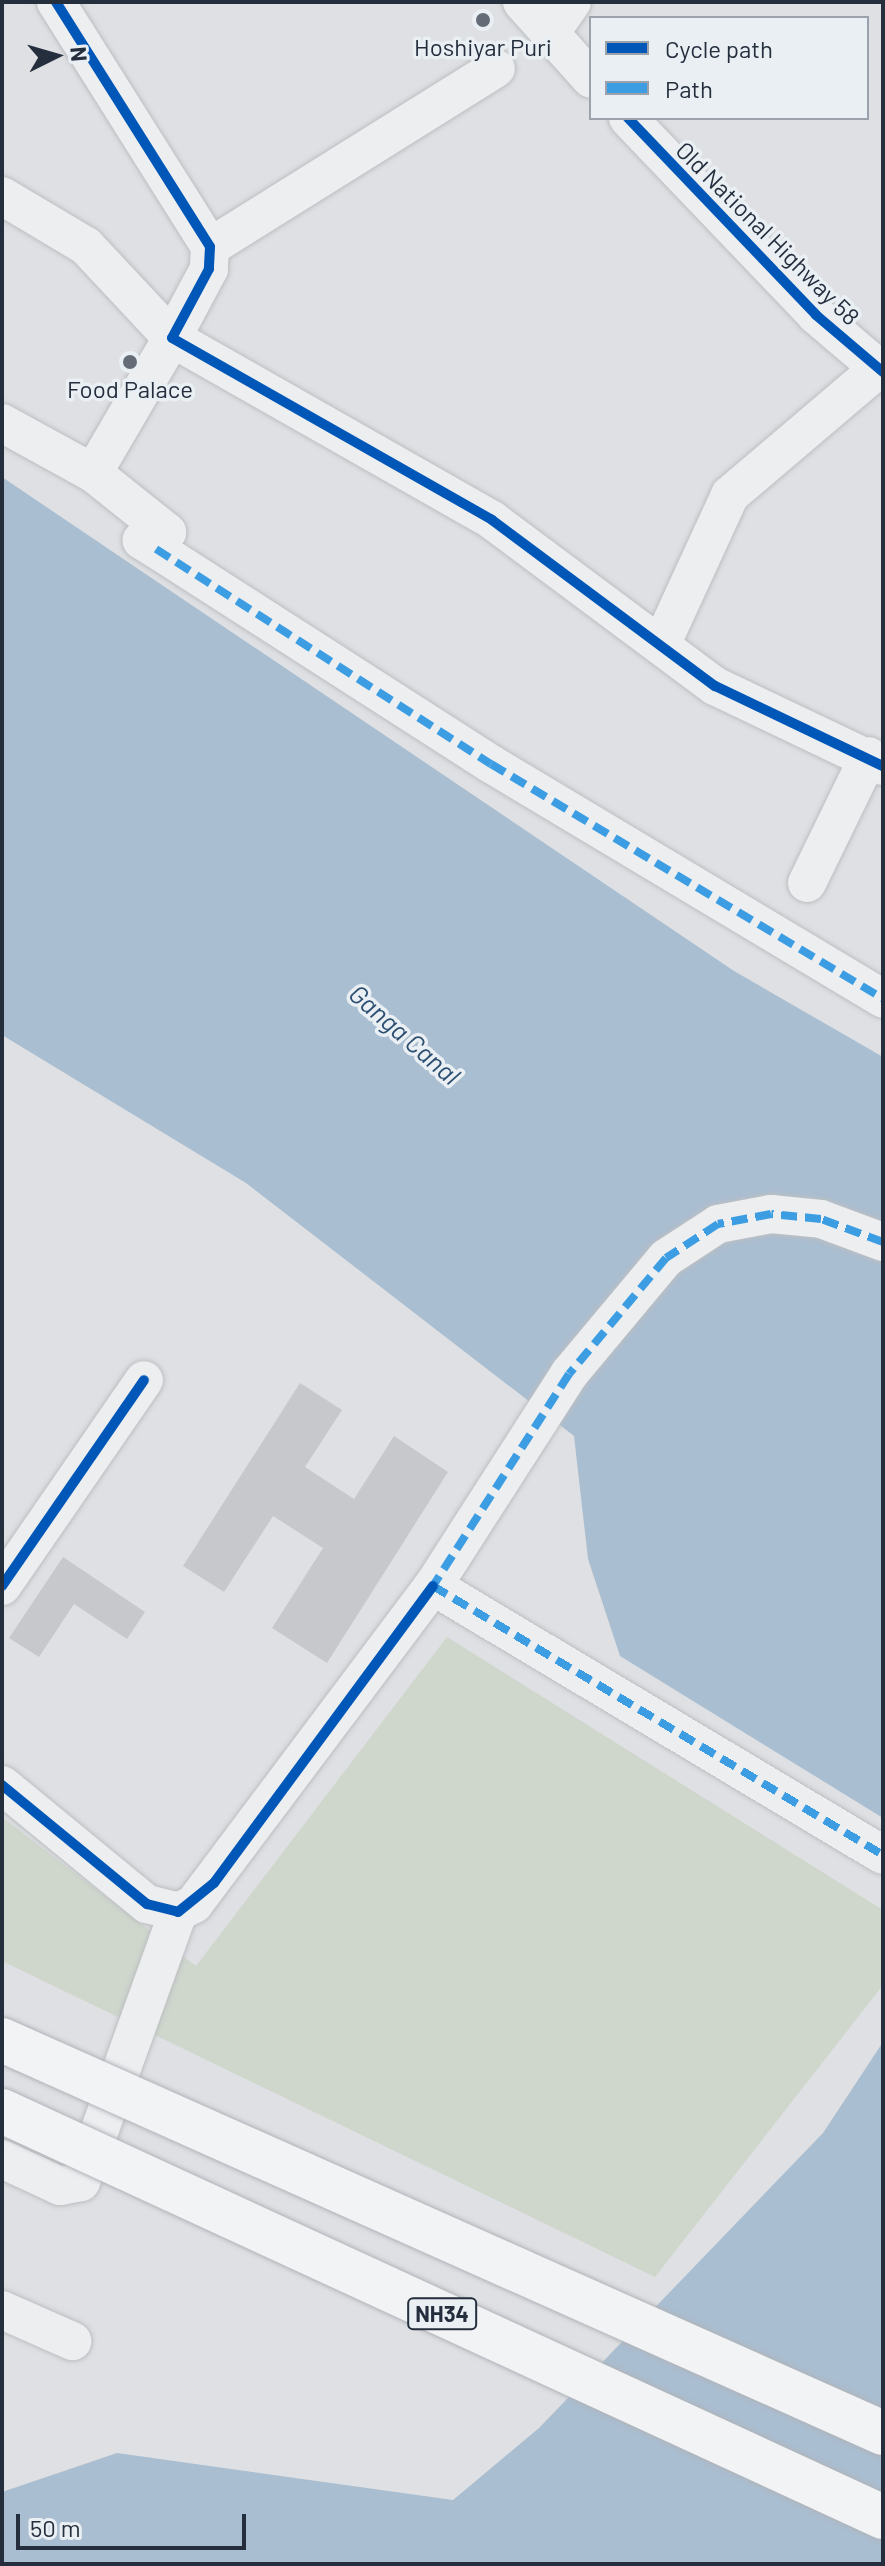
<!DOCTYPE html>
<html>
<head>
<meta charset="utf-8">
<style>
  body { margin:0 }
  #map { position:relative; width:885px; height:2566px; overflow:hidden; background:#dee0e3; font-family:Barlow,sans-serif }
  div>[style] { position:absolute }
  .green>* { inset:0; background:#cfd7cd }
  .water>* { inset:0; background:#aabed1 }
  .building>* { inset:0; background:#c6c8cb }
  .roads { filter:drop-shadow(0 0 2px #bcbec1) drop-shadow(0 0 2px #bcbec1) }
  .minor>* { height:38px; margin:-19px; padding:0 19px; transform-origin:19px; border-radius:19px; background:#eceef0 }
  .bridges { filter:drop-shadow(0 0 2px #b0b3b8) drop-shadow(0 0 2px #b0b3b8) }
  .highway-bridge>* { height:44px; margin:-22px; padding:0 22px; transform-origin:22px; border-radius:22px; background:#f2f3f4 }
  .quiet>* { height:8px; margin-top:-4px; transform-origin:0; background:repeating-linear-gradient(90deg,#3c9de3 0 16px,transparent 0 24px) }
  .cycleway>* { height:10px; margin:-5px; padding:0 5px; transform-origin:5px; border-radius:5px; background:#0057b8 }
  .dots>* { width:22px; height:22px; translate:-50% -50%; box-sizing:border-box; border:4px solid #eaeff4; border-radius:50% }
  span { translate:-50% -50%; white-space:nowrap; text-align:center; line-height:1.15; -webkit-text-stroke:7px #eaeff4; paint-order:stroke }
  .shield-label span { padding:2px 6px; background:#eaeff4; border:2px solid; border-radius:6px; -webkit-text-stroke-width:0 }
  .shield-label { font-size:22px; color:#242e3d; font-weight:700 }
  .poi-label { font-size:24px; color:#242e3d }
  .street-label { font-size:24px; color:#242e3d }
  .water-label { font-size:26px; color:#2d4f72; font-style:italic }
  .frame { position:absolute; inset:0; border:4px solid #242e3d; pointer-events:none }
  .legend { position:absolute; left:589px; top:16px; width:280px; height:104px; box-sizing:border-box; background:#eaeff4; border:2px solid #9ba2ab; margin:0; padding:10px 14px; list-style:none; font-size:24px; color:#242e3d }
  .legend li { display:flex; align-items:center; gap:16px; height:40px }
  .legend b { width:40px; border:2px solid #9ba2ab }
  .north { position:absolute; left:16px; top:16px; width:80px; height:80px; -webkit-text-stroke:6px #eaeff4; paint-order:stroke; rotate:85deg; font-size:22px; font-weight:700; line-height:32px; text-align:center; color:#242e3d }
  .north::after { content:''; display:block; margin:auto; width:28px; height:36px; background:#242e3d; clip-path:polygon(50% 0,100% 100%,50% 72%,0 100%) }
  .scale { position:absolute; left:16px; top:2514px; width:230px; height:36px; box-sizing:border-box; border:4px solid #242e3d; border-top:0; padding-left:10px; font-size:24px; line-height:28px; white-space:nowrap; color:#242e3d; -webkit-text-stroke:6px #eaeff4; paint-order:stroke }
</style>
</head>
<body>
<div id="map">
  <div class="green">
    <i style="clip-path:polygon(447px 1637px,883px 1910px,883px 1985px,655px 2277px,2px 1961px,2px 1817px,196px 1966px)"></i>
  </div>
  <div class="water">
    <i style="clip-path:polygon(2px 477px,734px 971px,883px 1057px,883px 1818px,620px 1656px,588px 1559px,574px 1436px,246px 1183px,2px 1035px)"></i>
    <i style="clip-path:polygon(883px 2042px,883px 2564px,2px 2564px,2px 2492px,117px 2453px,453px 2500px,539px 2428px,823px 2133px)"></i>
  </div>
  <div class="building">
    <i style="clip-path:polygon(300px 1383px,342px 1410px,305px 1467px,354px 1499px,394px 1436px,448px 1472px,327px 1663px,272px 1628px,323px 1548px,273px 1516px,224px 1592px,183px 1566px)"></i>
    <i style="clip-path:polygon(63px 1557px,145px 1612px,127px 1639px,74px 1604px,39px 1657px,9px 1638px)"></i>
  </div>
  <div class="roads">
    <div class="minor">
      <i style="left:56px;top:2px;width:289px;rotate:57.8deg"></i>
      <i style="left:210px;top:247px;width:22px;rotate:93deg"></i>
      <i style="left:209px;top:269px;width:78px;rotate:118.2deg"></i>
      <i style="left:172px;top:338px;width:368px;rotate:29.6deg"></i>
      <i style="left:492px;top:520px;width:278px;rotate:36.7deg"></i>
      <i style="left:715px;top:686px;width:186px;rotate:25.5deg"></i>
      <i style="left:522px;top:2px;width:103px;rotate:48.1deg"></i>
      <i style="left:549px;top:35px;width:40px;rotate:-55.1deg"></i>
      <i style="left:628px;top:118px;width:272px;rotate:46.3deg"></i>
      <i style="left:816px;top:315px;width:88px;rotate:40.4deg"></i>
      <i style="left:2px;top:196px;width:98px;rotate:30.8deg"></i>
      <i style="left:86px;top:246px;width:126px;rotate:46.9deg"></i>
      <i style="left:172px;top:338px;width:156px;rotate:120.3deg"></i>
      <i style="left:93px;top:473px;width:95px;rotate:38.6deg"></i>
      <i style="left:167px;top:532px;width:20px;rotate:123deg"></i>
      <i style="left:156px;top:549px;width:17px;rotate:-149deg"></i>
      <i style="left:210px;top:247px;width:337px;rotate:-32deg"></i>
      <i style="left:2px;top:423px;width:104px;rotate:28.8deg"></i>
      <i style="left:156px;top:549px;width:398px;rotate:32.7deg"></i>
      <i style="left:491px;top:764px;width:457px;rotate:30.9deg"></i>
      <i style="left:661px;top:645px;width:165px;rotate:-65.3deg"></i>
      <i style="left:730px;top:495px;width:194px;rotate:-40.4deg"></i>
      <i style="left:807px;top:883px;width:141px;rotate:-64deg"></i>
      <i style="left:2px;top:1586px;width:250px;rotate:-55.4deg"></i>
      <i style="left:433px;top:1586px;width:524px;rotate:30.87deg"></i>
      <i style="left:2px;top:1785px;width:188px;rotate:39.4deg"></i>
      <i style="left:147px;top:1904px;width:32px;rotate:14deg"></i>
      <i style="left:178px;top:1912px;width:18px;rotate:-27deg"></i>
      <i style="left:194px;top:1904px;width:398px;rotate:-53.1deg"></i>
      <i style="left:433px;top:1586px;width:252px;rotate:-57.3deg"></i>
      <i style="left:569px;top:1374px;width:151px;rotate:-50.1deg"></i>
      <i style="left:666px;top:1258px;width:62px;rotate:-33.2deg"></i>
      <i style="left:718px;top:1224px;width:54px;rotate:-10.7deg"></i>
      <i style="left:771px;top:1214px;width:50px;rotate:5.7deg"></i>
      <i style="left:821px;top:1219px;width:66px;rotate:20.4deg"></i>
      <i style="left:2px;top:2159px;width:64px;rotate:25deg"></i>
      <i style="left:60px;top:2186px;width:21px;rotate:-11deg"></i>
      <i style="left:81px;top:2182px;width:287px;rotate:-70.2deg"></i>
      <i style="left:2px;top:2310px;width:77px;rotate:23.9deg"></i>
    </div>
  </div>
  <div class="bridges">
    <div class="highway-bridge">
      <i style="left:2px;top:2040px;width:965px;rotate:24.04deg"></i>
      <i style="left:2px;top:2111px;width:970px;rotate:24.74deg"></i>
    </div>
  </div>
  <div class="quiet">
    <i style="left:156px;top:549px;width:398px;rotate:32.7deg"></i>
    <i style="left:491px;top:764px;width:457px;rotate:30.9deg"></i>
    <i style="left:883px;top:1242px;width:66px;rotate:-159.6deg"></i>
    <i style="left:821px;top:1219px;width:50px;rotate:-174.3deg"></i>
    <i style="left:771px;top:1214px;width:54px;rotate:169.3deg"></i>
    <i style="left:718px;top:1224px;width:62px;rotate:146.8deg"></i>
    <i style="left:666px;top:1258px;width:151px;rotate:129.9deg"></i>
    <i style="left:569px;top:1374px;width:252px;rotate:122.7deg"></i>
    <i style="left:433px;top:1586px;width:524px;rotate:30.87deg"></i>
  </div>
  <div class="cycleway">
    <i style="left:56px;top:2px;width:289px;rotate:57.8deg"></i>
    <i style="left:210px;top:247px;width:22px;rotate:93deg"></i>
    <i style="left:209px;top:269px;width:78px;rotate:118.2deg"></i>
    <i style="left:172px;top:338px;width:368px;rotate:29.6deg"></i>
    <i style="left:492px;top:520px;width:278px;rotate:36.7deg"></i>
    <i style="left:715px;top:686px;width:186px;rotate:25.5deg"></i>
    <i style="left:628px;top:118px;width:272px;rotate:46.3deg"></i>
    <i style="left:816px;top:315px;width:88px;rotate:40.4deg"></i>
    <i style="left:2px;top:1586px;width:250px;rotate:-55.4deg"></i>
    <i style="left:2px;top:1785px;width:188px;rotate:39.4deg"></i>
    <i style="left:147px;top:1904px;width:32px;rotate:14deg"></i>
    <i style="left:178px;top:1912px;width:46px;rotate:-38.9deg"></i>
    <i style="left:214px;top:1883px;width:369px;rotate:-53.6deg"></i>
  </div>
  <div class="dots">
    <i style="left:483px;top:20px;background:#656c77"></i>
    <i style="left:130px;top:362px;background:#656c77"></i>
  </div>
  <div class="shield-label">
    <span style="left:442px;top:2314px">NH34</span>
  </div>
  <div class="poi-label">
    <span style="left:483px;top:47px">Hoshiyar Puri</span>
    <span style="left:130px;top:389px">Food Palace</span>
  </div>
  <div class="street-label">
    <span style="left:768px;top:233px;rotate:45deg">Old National Highway 58</span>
  </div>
  <div class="water-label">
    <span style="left:405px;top:1034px;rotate:41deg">Ganga Canal</span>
  </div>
  <div class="frame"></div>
  <ul class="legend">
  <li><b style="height:10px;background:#0057b8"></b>Cycle path</li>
  <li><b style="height:10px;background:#3c9de3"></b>Path</li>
  </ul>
  <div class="north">N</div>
  <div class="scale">50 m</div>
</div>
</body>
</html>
